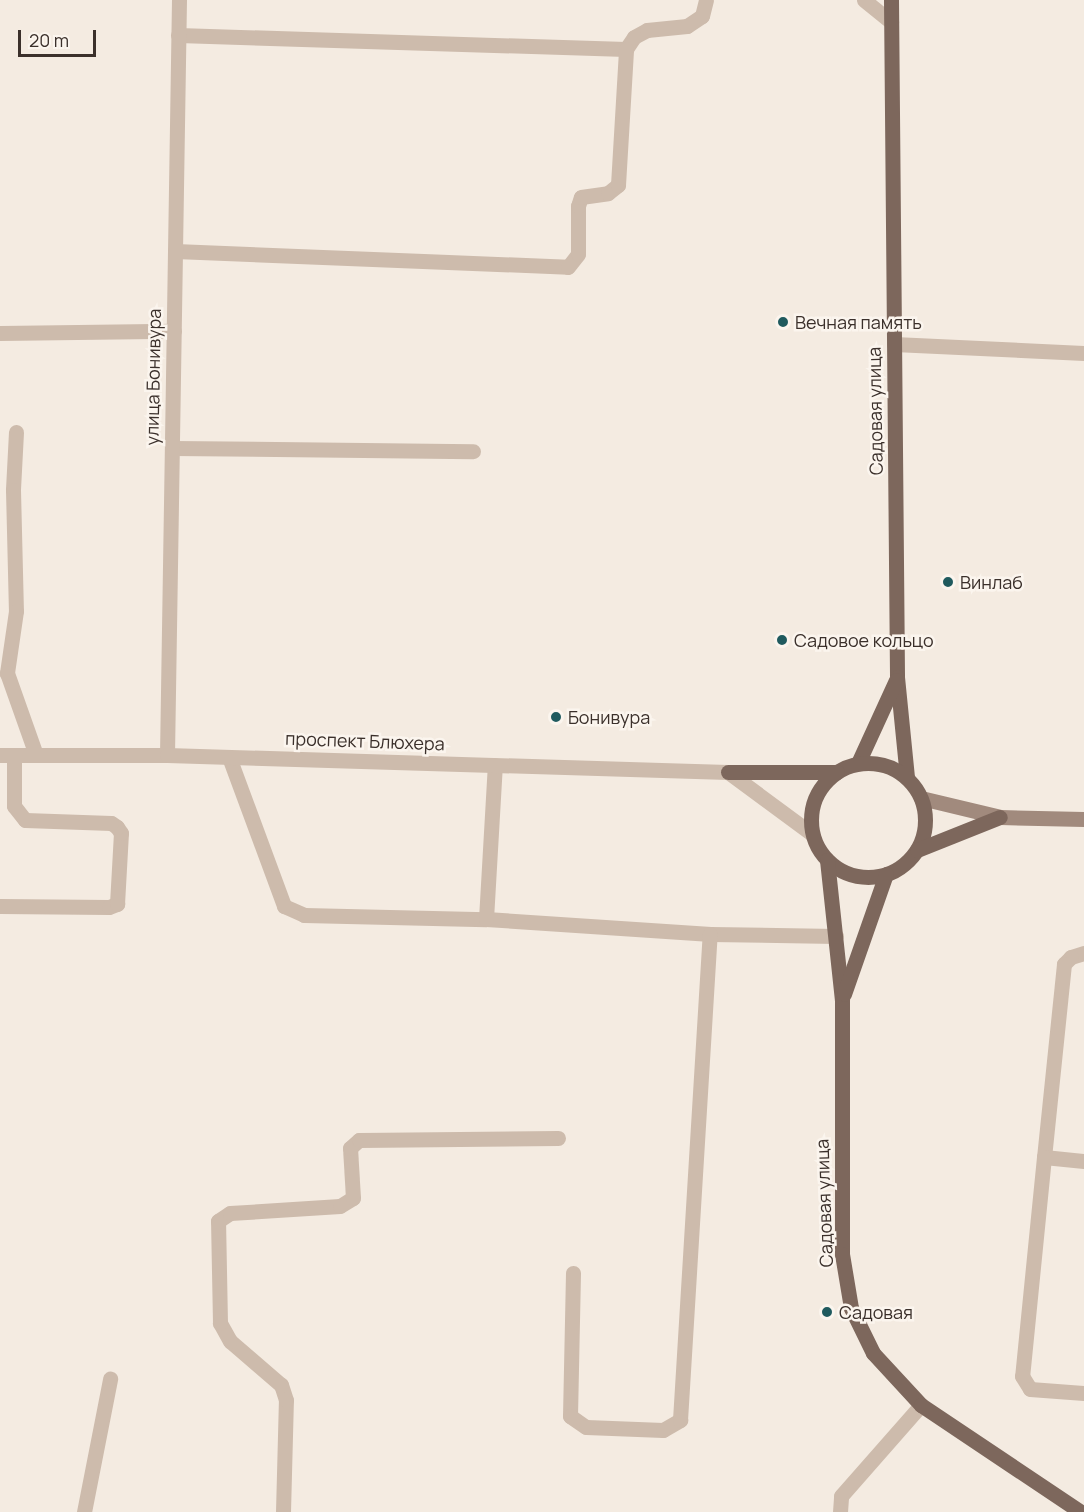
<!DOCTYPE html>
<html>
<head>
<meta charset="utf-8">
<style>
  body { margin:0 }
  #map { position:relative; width:1084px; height:1512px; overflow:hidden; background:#f4ebe1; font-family:Manrope,sans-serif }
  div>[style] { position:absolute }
  .service>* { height:15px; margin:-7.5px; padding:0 7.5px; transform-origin:7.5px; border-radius:7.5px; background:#cdbbac }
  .minor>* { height:15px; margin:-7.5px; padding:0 7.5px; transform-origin:7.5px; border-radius:7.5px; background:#cdbbac }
  .tertiary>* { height:15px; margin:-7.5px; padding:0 7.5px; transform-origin:7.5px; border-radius:7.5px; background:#cdbbac }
  .secondary>* { height:15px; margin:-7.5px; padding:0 7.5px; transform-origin:7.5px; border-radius:7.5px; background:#a18a7d }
  .primary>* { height:15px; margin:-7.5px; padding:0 7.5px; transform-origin:7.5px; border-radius:7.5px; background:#7d675c }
  .primary>.ring { margin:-7.5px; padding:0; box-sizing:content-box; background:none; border:15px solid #7d675c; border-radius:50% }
  .dots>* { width:16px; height:16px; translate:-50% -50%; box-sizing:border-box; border:3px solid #fbf5ee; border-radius:50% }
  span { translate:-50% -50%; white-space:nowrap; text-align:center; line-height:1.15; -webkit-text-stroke:5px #fbf5ee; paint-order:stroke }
  .poi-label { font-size:18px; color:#3b302b }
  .left { translate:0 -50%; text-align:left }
  .street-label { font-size:18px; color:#3b302b }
  .scale { position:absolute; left:18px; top:30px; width:78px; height:27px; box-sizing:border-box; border:3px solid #3b302b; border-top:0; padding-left:8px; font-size:18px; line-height:21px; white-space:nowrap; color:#3b302b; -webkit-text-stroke:4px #fbf5ee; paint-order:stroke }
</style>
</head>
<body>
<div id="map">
  <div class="service">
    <i style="left:864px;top:0;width:35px;rotate:39deg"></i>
    <i style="left:178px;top:35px;width:448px;rotate:1.8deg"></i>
    <i style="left:626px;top:49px;width:14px;rotate:-56deg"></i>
    <i style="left:634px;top:37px;width:15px;rotate:-28deg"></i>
    <i style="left:647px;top:30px;width:40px;rotate:-5.7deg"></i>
    <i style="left:687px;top:26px;width:18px;rotate:-34deg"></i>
    <i style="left:702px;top:16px;width:16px;rotate:-76deg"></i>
    <i style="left:175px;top:251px;width:393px;rotate:2.3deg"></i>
    <i style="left:568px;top:267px;width:16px;rotate:-52deg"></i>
    <i style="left:578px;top:254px;width:48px;rotate:-90deg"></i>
    <i style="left:578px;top:206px;width:9px;rotate:-72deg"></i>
    <i style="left:581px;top:197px;width:27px;rotate:-8deg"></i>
    <i style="left:608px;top:193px;width:13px;rotate:-39deg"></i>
    <i style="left:618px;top:185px;width:136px;rotate:-86.6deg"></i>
    <i style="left:0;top:333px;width:174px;rotate:-0.7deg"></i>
    <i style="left:894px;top:344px;width:190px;rotate:2.7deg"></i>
    <i style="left:16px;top:432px;width:58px;rotate:93deg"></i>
    <i style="left:13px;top:490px;width:121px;rotate:88.6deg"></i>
    <i style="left:16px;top:611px;width:63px;rotate:98.3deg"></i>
    <i style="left:7px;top:673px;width:87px;rotate:70.5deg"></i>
    <i style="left:172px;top:448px;width:301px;rotate:0.6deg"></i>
    <i style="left:229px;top:757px;width:159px;rotate:69.7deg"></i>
    <i style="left:284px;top:906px;width:22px;rotate:24deg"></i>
    <i style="left:304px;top:915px;width:182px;rotate:1.3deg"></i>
    <i style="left:486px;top:919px;width:225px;rotate:3.8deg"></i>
    <i style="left:710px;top:934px;width:126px;rotate:0.9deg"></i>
    <i style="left:0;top:906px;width:109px;rotate:0.5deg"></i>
    <i style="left:109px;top:907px;width:9px;rotate:-21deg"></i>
    <i style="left:117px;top:904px;width:71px;rotate:-86.8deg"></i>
    <i style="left:121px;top:833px;width:7px;rotate:-124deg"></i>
    <i style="left:117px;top:827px;width:7px;rotate:-146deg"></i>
    <i style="left:111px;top:823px;width:86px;rotate:-178deg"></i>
    <i style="left:25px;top:820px;width:18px;rotate:-128deg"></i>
    <i style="left:14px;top:806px;width:51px;rotate:-90deg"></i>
    <i style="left:486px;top:919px;width:154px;rotate:-86.7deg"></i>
    <i style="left:1084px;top:953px;width:14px;rotate:163deg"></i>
    <i style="left:1071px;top:957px;width:10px;rotate:135deg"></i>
    <i style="left:1064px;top:964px;width:194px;rotate:95.9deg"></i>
    <i style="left:1044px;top:1157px;width:40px;rotate:5.7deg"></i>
    <i style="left:1044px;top:1157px;width:220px;rotate:95.7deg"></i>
    <i style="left:1022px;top:1376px;width:15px;rotate:58deg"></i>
    <i style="left:1030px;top:1389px;width:54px;rotate:4.2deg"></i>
    <i style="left:573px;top:1273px;width:143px;rotate:91.2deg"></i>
    <i style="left:570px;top:1416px;width:19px;rotate:35deg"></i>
    <i style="left:586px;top:1427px;width:77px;rotate:2.2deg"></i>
    <i style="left:663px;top:1430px;width:20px;rotate:-30deg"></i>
    <i style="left:680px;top:1420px;width:487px;rotate:-86.5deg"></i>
    <i style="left:84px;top:1512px;width:136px;rotate:-78.9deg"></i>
    <i style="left:283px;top:1512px;width:112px;rotate:-88.5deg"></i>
    <i style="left:286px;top:1400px;width:16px;rotate:-108deg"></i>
    <i style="left:281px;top:1385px;width:67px;rotate:-139.2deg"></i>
    <i style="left:230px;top:1341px;width:21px;rotate:-119deg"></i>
    <i style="left:220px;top:1323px;width:102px;rotate:-91.1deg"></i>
    <i style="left:218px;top:1221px;width:14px;rotate:-34deg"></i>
    <i style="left:230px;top:1213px;width:110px;rotate:-3.6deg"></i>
    <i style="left:340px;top:1206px;width:15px;rotate:-32deg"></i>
    <i style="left:353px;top:1198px;width:50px;rotate:-93.4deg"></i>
    <i style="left:350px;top:1148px;width:12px;rotate:-42deg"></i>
    <i style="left:359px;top:1140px;width:199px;rotate:-0.6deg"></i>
    <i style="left:840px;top:1512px;width:16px;rotate:-86deg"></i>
    <i style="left:841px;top:1496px;width:121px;rotate:-48.7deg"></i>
  </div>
  <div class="minor">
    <i style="left:167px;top:755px;width:755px;rotate:-89.09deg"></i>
  </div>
  <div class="tertiary">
    <i style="left:0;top:755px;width:167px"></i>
    <i style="left:167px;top:755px;width:561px;rotate:1.74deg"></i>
    <i style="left:728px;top:772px;width:104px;rotate:36.4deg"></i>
  </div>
  <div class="secondary">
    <i style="left:921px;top:798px;width:81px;rotate:13.5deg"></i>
    <i style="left:1000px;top:817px;width:84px;rotate:1.4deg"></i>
  </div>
  <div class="primary">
    <i style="left:891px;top:0;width:677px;rotate:89.49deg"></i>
    <i style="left:897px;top:677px;width:100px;rotate:84.3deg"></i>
    <i style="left:858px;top:763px;width:91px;rotate:-65.4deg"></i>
    <i class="ring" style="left:811px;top:763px;width:99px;height:99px"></i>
    <i style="left:728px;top:772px;width:109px"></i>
    <i style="left:917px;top:850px;width:89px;rotate:-21.7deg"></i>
    <i style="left:827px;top:860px;width:141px;rotate:83.9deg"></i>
    <i style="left:842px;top:1000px;width:254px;rotate:90deg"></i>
    <i style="left:842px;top:1254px;width:55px;rotate:80.5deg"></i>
    <i style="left:851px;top:1308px;width:50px;rotate:63.9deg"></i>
    <i style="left:873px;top:1353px;width:71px;rotate:47.3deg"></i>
    <i style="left:921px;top:1405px;width:192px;rotate:33.8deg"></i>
    <i style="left:844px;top:994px;width:127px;rotate:-70.7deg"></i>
  </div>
  <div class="dots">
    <i style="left:783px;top:322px;background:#1f5a5e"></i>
    <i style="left:948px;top:582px;background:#1f5a5e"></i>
    <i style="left:782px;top:640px;background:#1f5a5e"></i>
    <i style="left:556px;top:717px;background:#1f5a5e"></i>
    <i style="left:827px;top:1312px;background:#1f5a5e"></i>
  </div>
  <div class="poi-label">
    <span class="left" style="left:795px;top:322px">Вечная память</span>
    <span class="left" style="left:960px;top:582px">Винлаб</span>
    <span class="left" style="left:794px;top:640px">Садовое кольцо</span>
    <span class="left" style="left:568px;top:717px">Бонивура</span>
    <span class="left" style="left:839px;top:1312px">Садовая</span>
  </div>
  <div class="street-label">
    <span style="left:153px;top:377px;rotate:-89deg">улица Бонивура</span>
    <span style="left:875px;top:411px;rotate:-91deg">Садовая улица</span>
    <span style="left:365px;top:741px;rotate:2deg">проспект Блюхера</span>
    <span style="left:824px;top:1203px;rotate:-92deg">Садовая улица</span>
  </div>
  <div class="scale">20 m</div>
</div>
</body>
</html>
